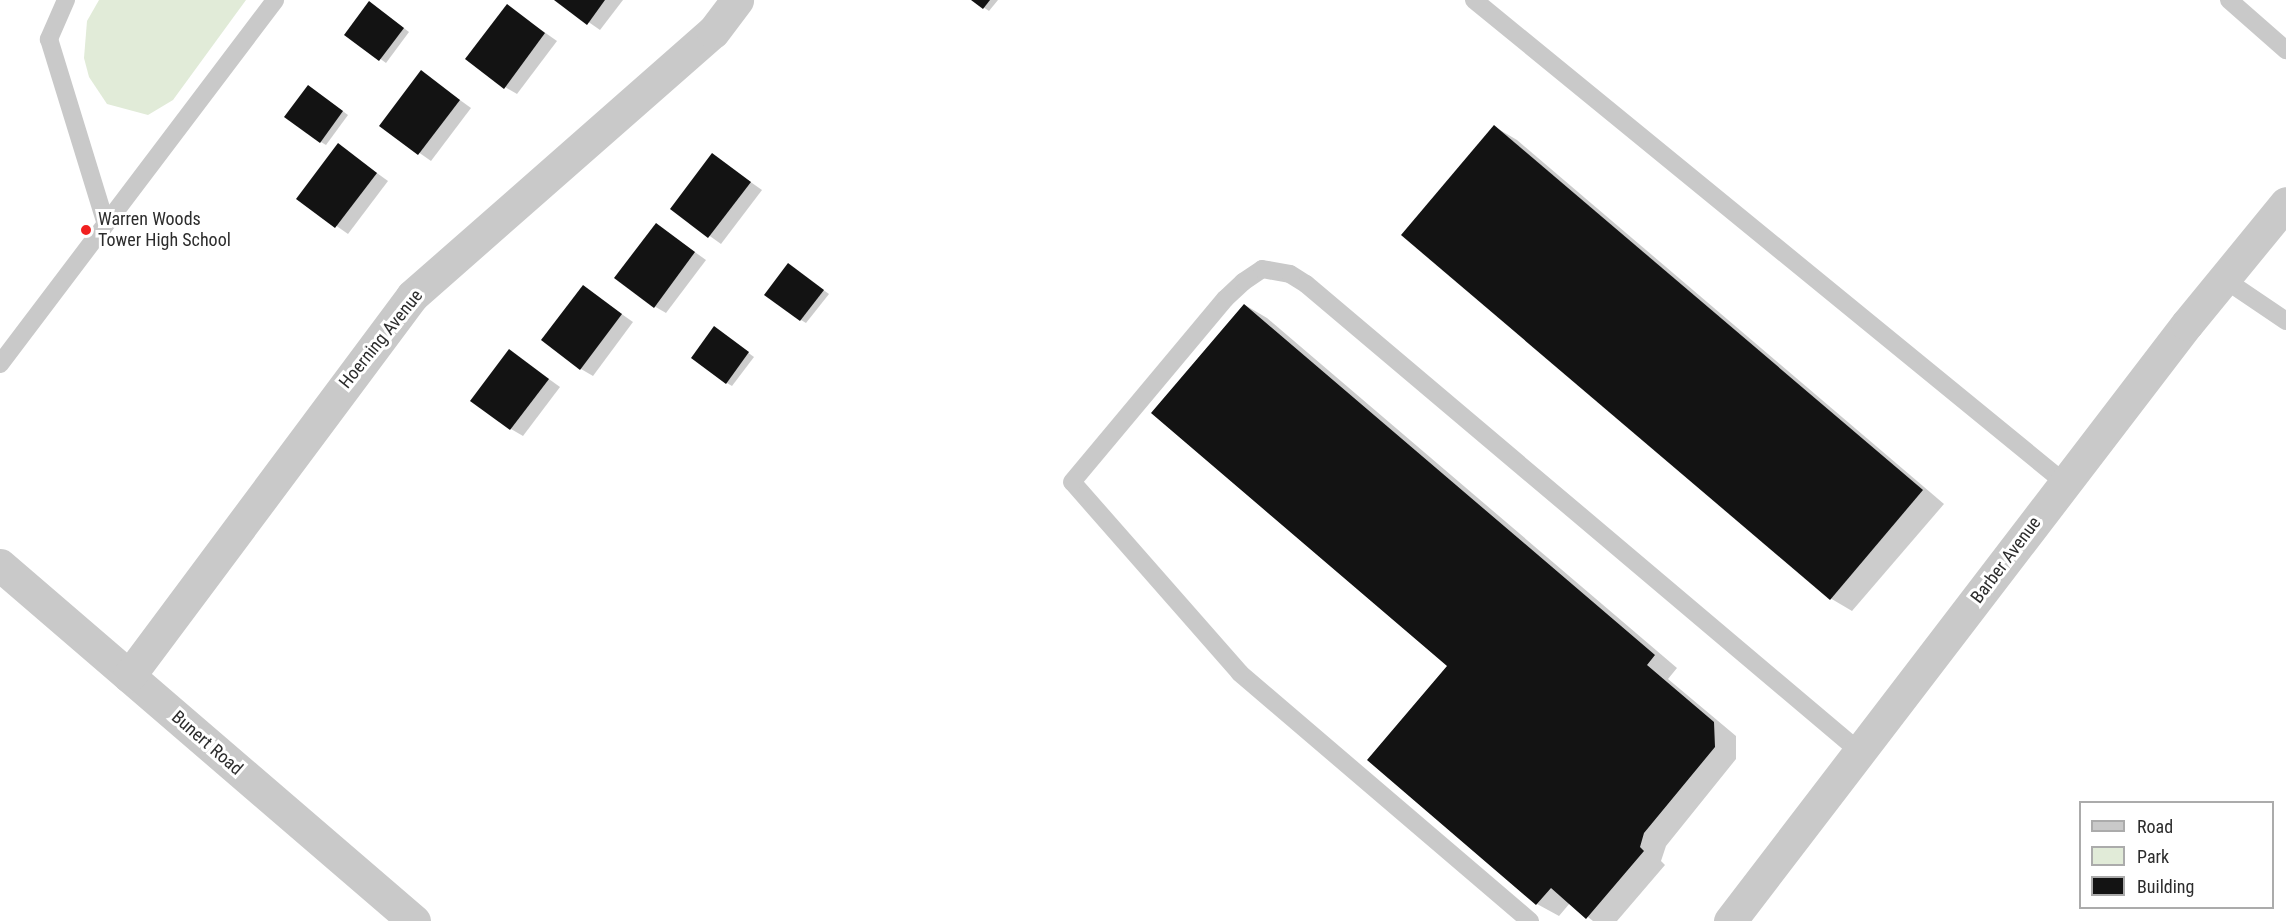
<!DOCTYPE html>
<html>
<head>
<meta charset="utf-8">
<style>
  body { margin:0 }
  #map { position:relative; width:2286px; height:921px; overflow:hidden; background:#fff; font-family:"Roboto Condensed",sans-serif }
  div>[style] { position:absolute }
  .green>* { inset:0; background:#e1ebd8 }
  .shadow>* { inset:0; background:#0003 }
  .building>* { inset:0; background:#131313 }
  .service>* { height:18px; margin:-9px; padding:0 9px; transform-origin:9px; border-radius:9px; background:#c9c9c9 }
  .minor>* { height:33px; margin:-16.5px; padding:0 16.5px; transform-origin:16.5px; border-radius:16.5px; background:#c9c9c9 }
  .dots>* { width:16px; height:16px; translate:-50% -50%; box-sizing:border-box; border:3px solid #fff; border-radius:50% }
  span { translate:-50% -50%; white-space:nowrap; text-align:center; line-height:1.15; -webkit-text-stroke:6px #fff; paint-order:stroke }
  .poi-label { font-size:18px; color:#2c2c2c }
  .left { translate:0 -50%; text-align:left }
  .street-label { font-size:18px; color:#2c2c2c }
  .legend { position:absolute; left:2079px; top:801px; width:195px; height:108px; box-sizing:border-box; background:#fff; border:2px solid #ababab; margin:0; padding:8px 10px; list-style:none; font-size:18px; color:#2c2c2c }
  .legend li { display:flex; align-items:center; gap:12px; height:30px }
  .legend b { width:30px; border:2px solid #ababab }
</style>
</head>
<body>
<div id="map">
  <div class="green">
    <i style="clip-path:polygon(99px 0,246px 0,173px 100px,148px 115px,107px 104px,89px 77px,84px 58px,87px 21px)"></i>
  </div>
  <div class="shadow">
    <i style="clip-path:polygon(557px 0,623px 0,600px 30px)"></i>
    <i style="clip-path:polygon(973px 0,998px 0,989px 11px)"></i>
    <i style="clip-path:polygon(507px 6px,557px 41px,517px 94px,505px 87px)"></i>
    <i style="clip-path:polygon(376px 7px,409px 32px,386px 63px,346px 34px)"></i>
    <i style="clip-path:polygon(421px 72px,471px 108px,431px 161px,381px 126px)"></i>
    <i style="clip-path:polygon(314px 90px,348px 115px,326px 145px,321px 142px)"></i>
    <i style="clip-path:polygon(1495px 127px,1517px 140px,1944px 504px,1852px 611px,1830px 598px)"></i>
    <i style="clip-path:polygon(338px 145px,388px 181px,348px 234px,298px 199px)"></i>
    <i style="clip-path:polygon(712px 155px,762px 190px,721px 244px,672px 209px)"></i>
    <i style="clip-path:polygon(657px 225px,706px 260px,666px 313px,654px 306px)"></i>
    <i style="clip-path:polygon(794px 269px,829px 294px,806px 323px,801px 320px)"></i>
    <i style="clip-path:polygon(583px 287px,633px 322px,593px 376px,581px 369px)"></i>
    <i style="clip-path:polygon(1245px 305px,1267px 318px,1677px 668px,1668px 679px,1736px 736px,1736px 759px,1666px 846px,1661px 861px,1665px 865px,1617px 921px,1593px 921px,1570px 903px,1559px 916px,1537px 904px,1369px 760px,1450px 666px)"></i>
    <i style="clip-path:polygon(720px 332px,754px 357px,732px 386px,727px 383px)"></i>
    <i style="clip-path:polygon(510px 351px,560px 387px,523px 436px,511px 429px)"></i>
  </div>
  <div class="building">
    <i style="clip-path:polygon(554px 0,605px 0,587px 25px)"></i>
    <i style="clip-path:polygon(971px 0,990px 0,983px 9px)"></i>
    <i style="clip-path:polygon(369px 1px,404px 28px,379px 61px,344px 35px)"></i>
    <i style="clip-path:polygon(507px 4px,545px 33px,504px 89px,465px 59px)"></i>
    <i style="clip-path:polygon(421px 70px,460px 100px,418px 155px,379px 126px)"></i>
    <i style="clip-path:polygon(308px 85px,343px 111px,320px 143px,284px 117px)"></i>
    <i style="clip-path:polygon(1494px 125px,1923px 490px,1830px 600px,1401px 235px)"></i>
    <i style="clip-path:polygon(338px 143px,377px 173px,335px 228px,296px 199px)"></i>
    <i style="clip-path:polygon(712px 153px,751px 182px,708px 238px,670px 209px)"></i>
    <i style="clip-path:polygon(656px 223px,695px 252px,654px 308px,614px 278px)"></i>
    <i style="clip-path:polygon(788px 263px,824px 290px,800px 321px,764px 295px)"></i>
    <i style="clip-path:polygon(583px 285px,622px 314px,580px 370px,541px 340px)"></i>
    <i style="clip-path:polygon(1244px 304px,1655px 655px,1647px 665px,1714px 722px,1715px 747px,1644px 833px,1640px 847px,1644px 851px,1586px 919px,1551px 888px,1536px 905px,1367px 760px,1447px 666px,1151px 413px)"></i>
    <i style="clip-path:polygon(714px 326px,749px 352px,726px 384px,691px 358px)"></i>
    <i style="clip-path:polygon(509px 349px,549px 379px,510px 430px,470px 401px)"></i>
  </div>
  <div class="service">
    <i style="left:66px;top:0;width:43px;rotate:113.6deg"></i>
    <i style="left:49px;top:39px;width:190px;rotate:72.9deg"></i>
    <i style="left:1474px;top:0;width:763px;rotate:39.26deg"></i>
    <i style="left:2229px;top:0;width:76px;rotate:41.3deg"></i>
    <i style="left:2224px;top:279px;width:75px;rotate:34.1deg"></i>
    <i style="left:0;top:364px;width:456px;rotate:-52.9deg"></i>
    <i style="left:1530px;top:921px;width:382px;rotate:-139.5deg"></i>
    <i style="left:1240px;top:673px;width:254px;rotate:-131.3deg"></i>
    <i style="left:1072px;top:482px;width:239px;rotate:-50.1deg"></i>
    <i style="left:1225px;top:299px;width:25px;rotate:-43deg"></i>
    <i style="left:1243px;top:282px;width:23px;rotate:-34deg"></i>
    <i style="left:1262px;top:269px;width:28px;rotate:10deg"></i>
    <i style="left:1290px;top:274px;width:19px;rotate:32deg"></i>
    <i style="left:1306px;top:284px;width:725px;rotate:40.19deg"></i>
  </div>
  <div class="minor">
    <i style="left:0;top:565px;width:546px;rotate:40.69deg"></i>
    <i style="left:129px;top:676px;width:474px;rotate:-53.3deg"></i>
    <i style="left:412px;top:296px;width:400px;rotate:-41.3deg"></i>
    <i style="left:713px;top:32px;width:40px;rotate:-53deg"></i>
    <i style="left:1730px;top:921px;width:752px;rotate:-52.57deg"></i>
    <i style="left:2187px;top:324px;width:156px;rotate:-50.7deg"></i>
  </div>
  <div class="dots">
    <i style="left:86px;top:230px;background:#f12020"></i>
  </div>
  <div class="poi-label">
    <span class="left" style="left:98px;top:230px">Warren Woods<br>Tower High School</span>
  </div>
  <div class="street-label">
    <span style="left:381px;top:339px;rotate:-51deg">Hoerning Avenue</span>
    <span style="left:2006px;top:560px;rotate:-53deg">Barber Avenue</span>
    <span style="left:207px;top:743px;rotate:41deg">Bunert Road</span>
  </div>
  <ul class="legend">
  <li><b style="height:8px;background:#c9c9c9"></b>Road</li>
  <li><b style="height:16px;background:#e1ebd8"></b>Park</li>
  <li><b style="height:16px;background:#131313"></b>Building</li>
  </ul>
</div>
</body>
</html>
